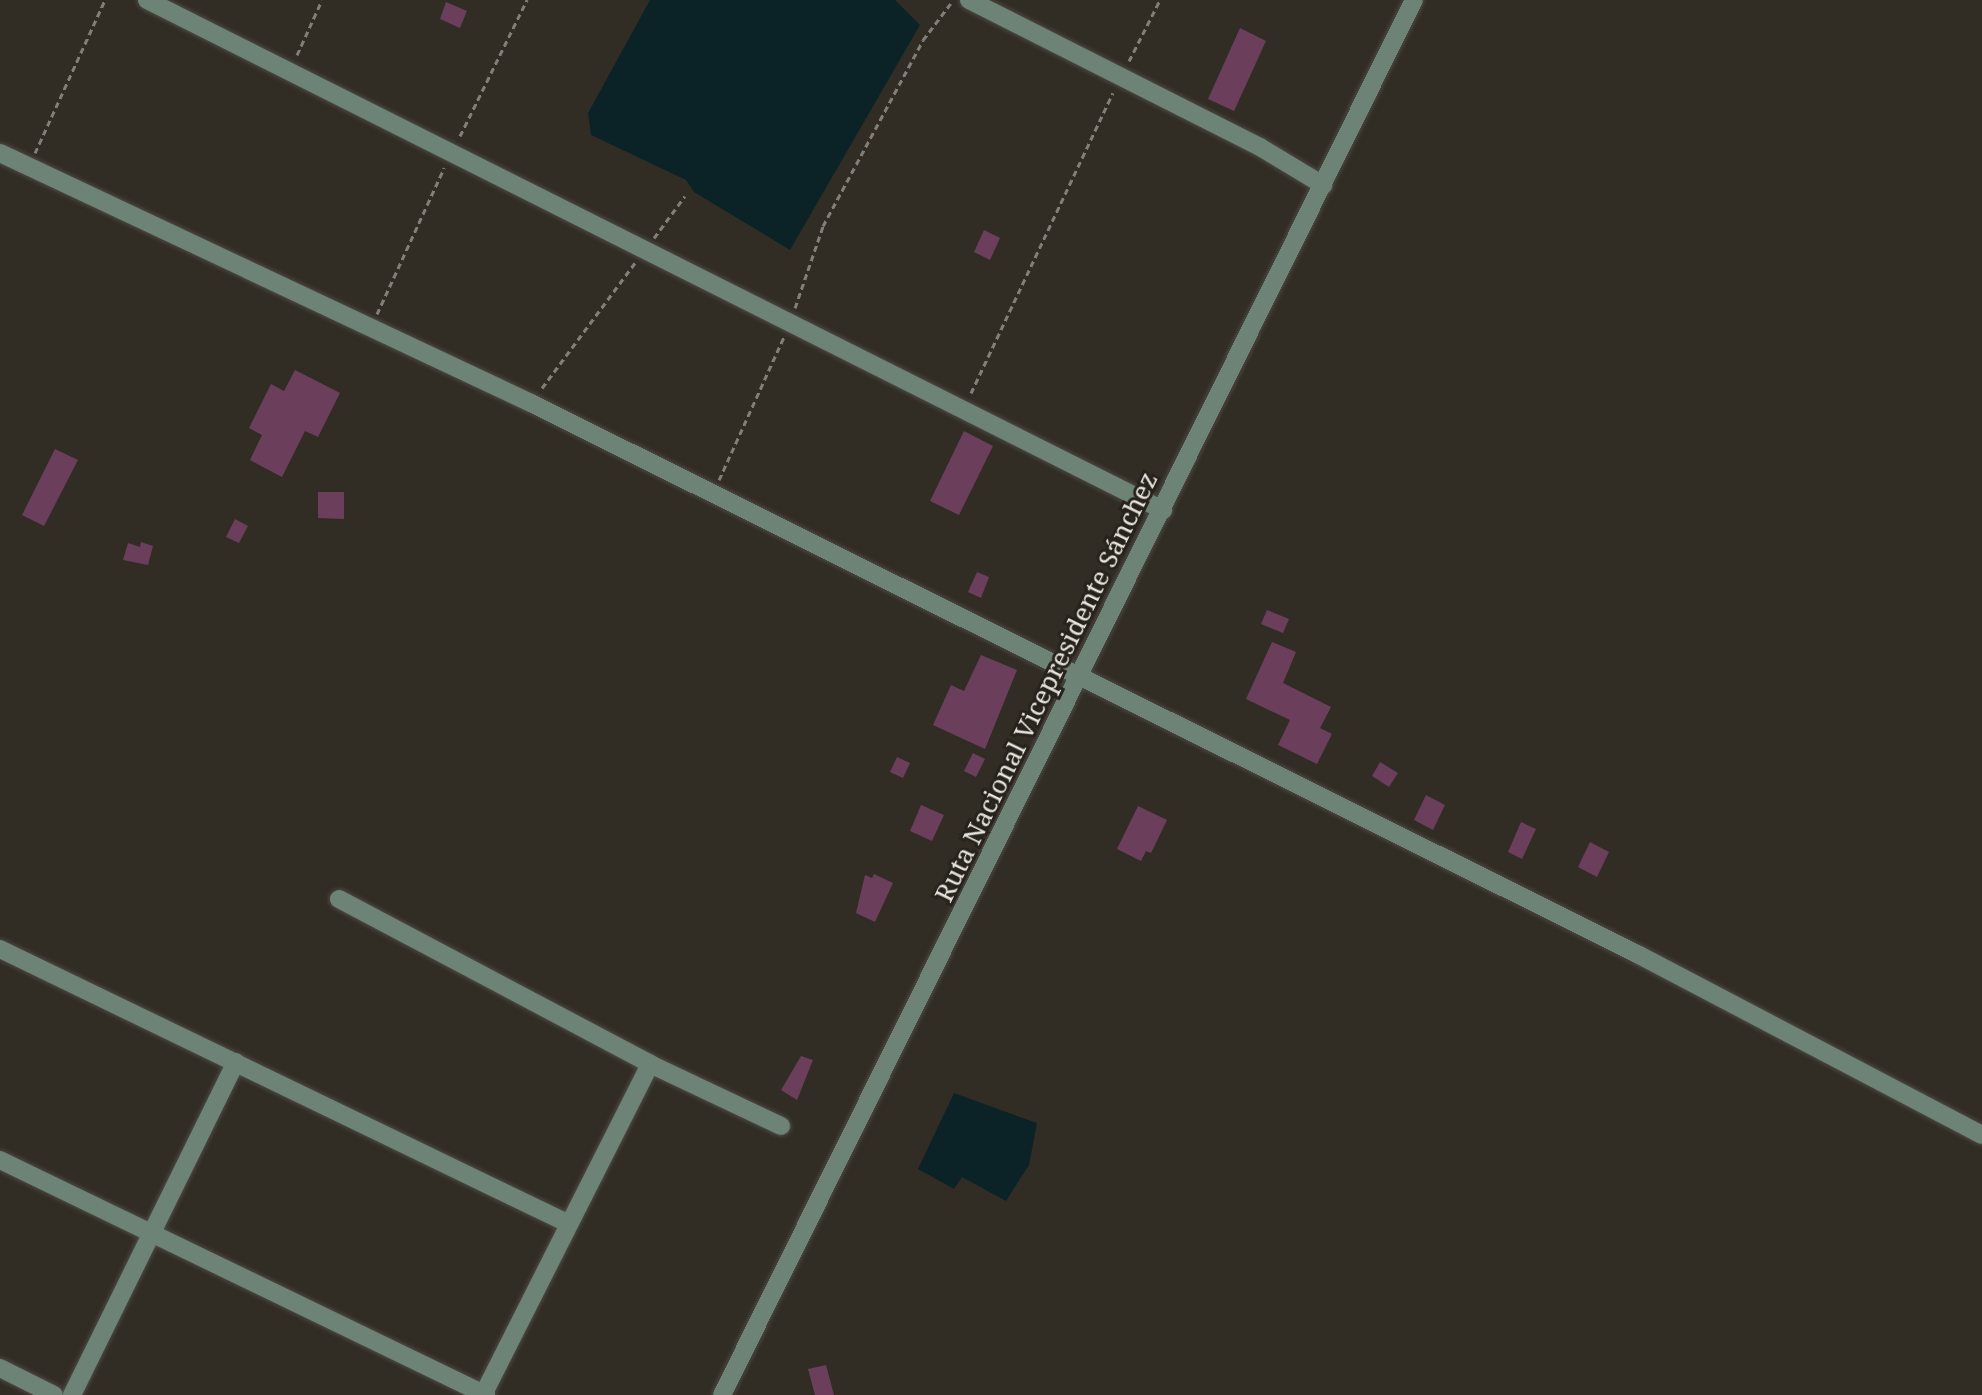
<!DOCTYPE html>
<html>
<head>
<meta charset="utf-8">
<style>
  body { margin:0 }
  #map { position:relative; width:1982px; height:1395px; overflow:hidden; background:#312d25; font-family:"Noto Serif",serif }
  div>[style] { position:absolute }
  .water>* { inset:0; background:#0b2327 }
  .building>* { inset:0; background:#6b3e5b }
  .path>* { height:3px; margin-top:-1.5px; transform-origin:0; background:repeating-linear-gradient(90deg,#827f78 0 6px,transparent 0 10px) }
  .roads { filter:drop-shadow(0 0 2px #4e4a43) drop-shadow(0 0 2px #4e4a43) }
  .minor>* { height:18px; margin:-9px; padding:0 9px; transform-origin:9px; border-radius:9px; background:#6c8376 }
  span { translate:-50% -50%; white-space:nowrap; text-align:center; line-height:1.15; -webkit-text-stroke:6px #27231c; paint-order:stroke }
  .street-label { font-size:26px; color:#e7e5df }
</style>
</head>
<body>
<div id="map">
  <div class="water">
    <i style="clip-path:polygon(650px 0,895px 0,920px 25px,790px 250px,694px 192px,686px 180px,591px 135px,588px 113px)"></i>
    <i style="clip-path:polygon(954px 1093px,1037px 1123px,1029px 1165px,1006px 1201px,962px 1177px,954px 1189px,918px 1169px)"></i>
  </div>
  <div class="building">
    <i style="clip-path:polygon(446px 2px,467px 11px,460px 28px,440px 19px)"></i>
    <i style="clip-path:polygon(1240px 28px,1266px 41px,1234px 111px,1208px 99px)"></i>
    <i style="clip-path:polygon(984px 230px,1000px 238px,990px 260px,974px 252px)"></i>
    <i style="clip-path:polygon(295px 370px,340px 393px,318px 437px,305px 431px,282px 477px,250px 460px,262px 435px,249px 428px,271px 384px,284px 391px)"></i>
    <i style="clip-path:polygon(964px 431px,993px 446px,959px 515px,930px 501px)"></i>
    <i style="clip-path:polygon(55px 449px,78px 460px,44px 526px,22px 515px)"></i>
    <i style="clip-path:polygon(318px 492px,344px 492px,344px 519px,318px 518px)"></i>
    <i style="clip-path:polygon(235px 519px,248px 526px,239px 543px,226px 537px)"></i>
    <i style="clip-path:polygon(141px 542px,153px 546px,148px 565px,123px 560px,128px 543px,140px 547px)"></i>
    <i style="clip-path:polygon(977px 572px,989px 577px,981px 598px,968px 592px)"></i>
    <i style="clip-path:polygon(1267px 610px,1289px 619px,1283px 633px,1261px 624px)"></i>
    <i style="clip-path:polygon(1272px 642px,1296px 652px,1283px 683px,1331px 707px,1320px 728px,1332px 734px,1317px 764px,1278px 745px,1290px 720px,1246px 699px)"></i>
    <i style="clip-path:polygon(981px 655px,1017px 670px,985px 749px,933px 725px,951px 685px,964px 691px)"></i>
    <i style="clip-path:polygon(973px 753px,985px 759px,976px 777px,964px 771px)"></i>
    <i style="clip-path:polygon(897px 757px,910px 763px,903px 778px,890px 772px)"></i>
    <i style="clip-path:polygon(1380px 762px,1398px 773px,1389px 787px,1372px 776px)"></i>
    <i style="clip-path:polygon(1426px 795px,1445px 805px,1433px 830px,1414px 820px)"></i>
    <i style="clip-path:polygon(921px 805px,944px 815px,932px 841px,910px 831px)"></i>
    <i style="clip-path:polygon(1138px 806px,1167px 820px,1151px 853px,1146px 851px,1141px 861px,1117px 849px)"></i>
    <i style="clip-path:polygon(1521px 822px,1536px 829px,1522px 859px,1508px 852px)"></i>
    <i style="clip-path:polygon(1590px 842px,1609px 852px,1597px 877px,1578px 867px)"></i>
    <i style="clip-path:polygon(874px 874px,893px 883px,875px 922px,856px 913px,865px 875px,872px 878px)"></i>
    <i style="clip-path:polygon(801px 1056px,813px 1060px,797px 1100px,781px 1090px)"></i>
    <i style="clip-path:polygon(826px 1365px,834px 1395px,815px 1395px,808px 1369px)"></i>
  </div>
  <div class="path">
    <i style="left:297px;top:55px;width:60px;rotate:-65.6deg"></i>
    <i style="left:1129px;top:61px;width:68px;rotate:-63.1deg"></i>
    <i style="left:460px;top:136px;width:152px;rotate:-63.8deg"></i>
    <i style="left:35px;top:153px;width:168px;rotate:-65.4deg"></i>
    <i style="left:654px;top:238px;width:52px;rotate:-53.6deg"></i>
    <i style="left:795px;top:308px;width:87px;rotate:-71.1deg"></i>
    <i style="left:823px;top:226px;width:211px;rotate:-61.7deg"></i>
    <i style="left:923px;top:40px;width:46px;rotate:-52.9deg"></i>
    <i style="left:377px;top:314px;width:161px;rotate:-65.3deg"></i>
    <i style="left:542px;top:388px;width:156px;rotate:-53.4deg"></i>
    <i style="left:971px;top:393px;width:332px;rotate:-64.7deg"></i>
    <i style="left:719px;top:480px;width:157px;rotate:-65.6deg"></i>
  </div>
  <div class="roads">
    <div class="minor">
      <i style="left:147px;top:0;width:1137px;rotate:26.66deg"></i>
      <i style="left:969px;top:0;width:326px;rotate:26.8deg"></i>
      <i style="left:1260px;top:147px;width:74px;rotate:31.1deg"></i>
      <i style="left:0;top:153px;width:587px;rotate:25.21deg"></i>
      <i style="left:531px;top:403px;width:1238px;rotate:26.48deg"></i>
      <i style="left:1639px;top:955px;width:387px;rotate:27.7deg"></i>
      <i style="left:339px;top:899px;width:352px;rotate:27.9deg"></i>
      <i style="left:650px;top:1064px;width:145px;rotate:25.3deg"></i>
      <i style="left:0;top:949px;width:632px;rotate:25.79deg"></i>
      <i style="left:0;top:1160px;width:540px;rotate:25.81deg"></i>
      <i style="left:0;top:1368px;width:60px;rotate:26.6deg"></i>
      <i style="left:72px;top:1395px;width:371px;rotate:-63.8deg"></i>
      <i style="left:483px;top:1395px;width:371px;rotate:-63.2deg"></i>
      <i style="left:722px;top:1395px;width:1557px;rotate:-63.62deg"></i>
    </div>
  </div>
  <div class="street-label">
    <span style="left:1046px;top:687px;rotate:-64deg">Ruta Nacional Vicepresidente Sánchez</span>
  </div>
</div>
</body>
</html>
